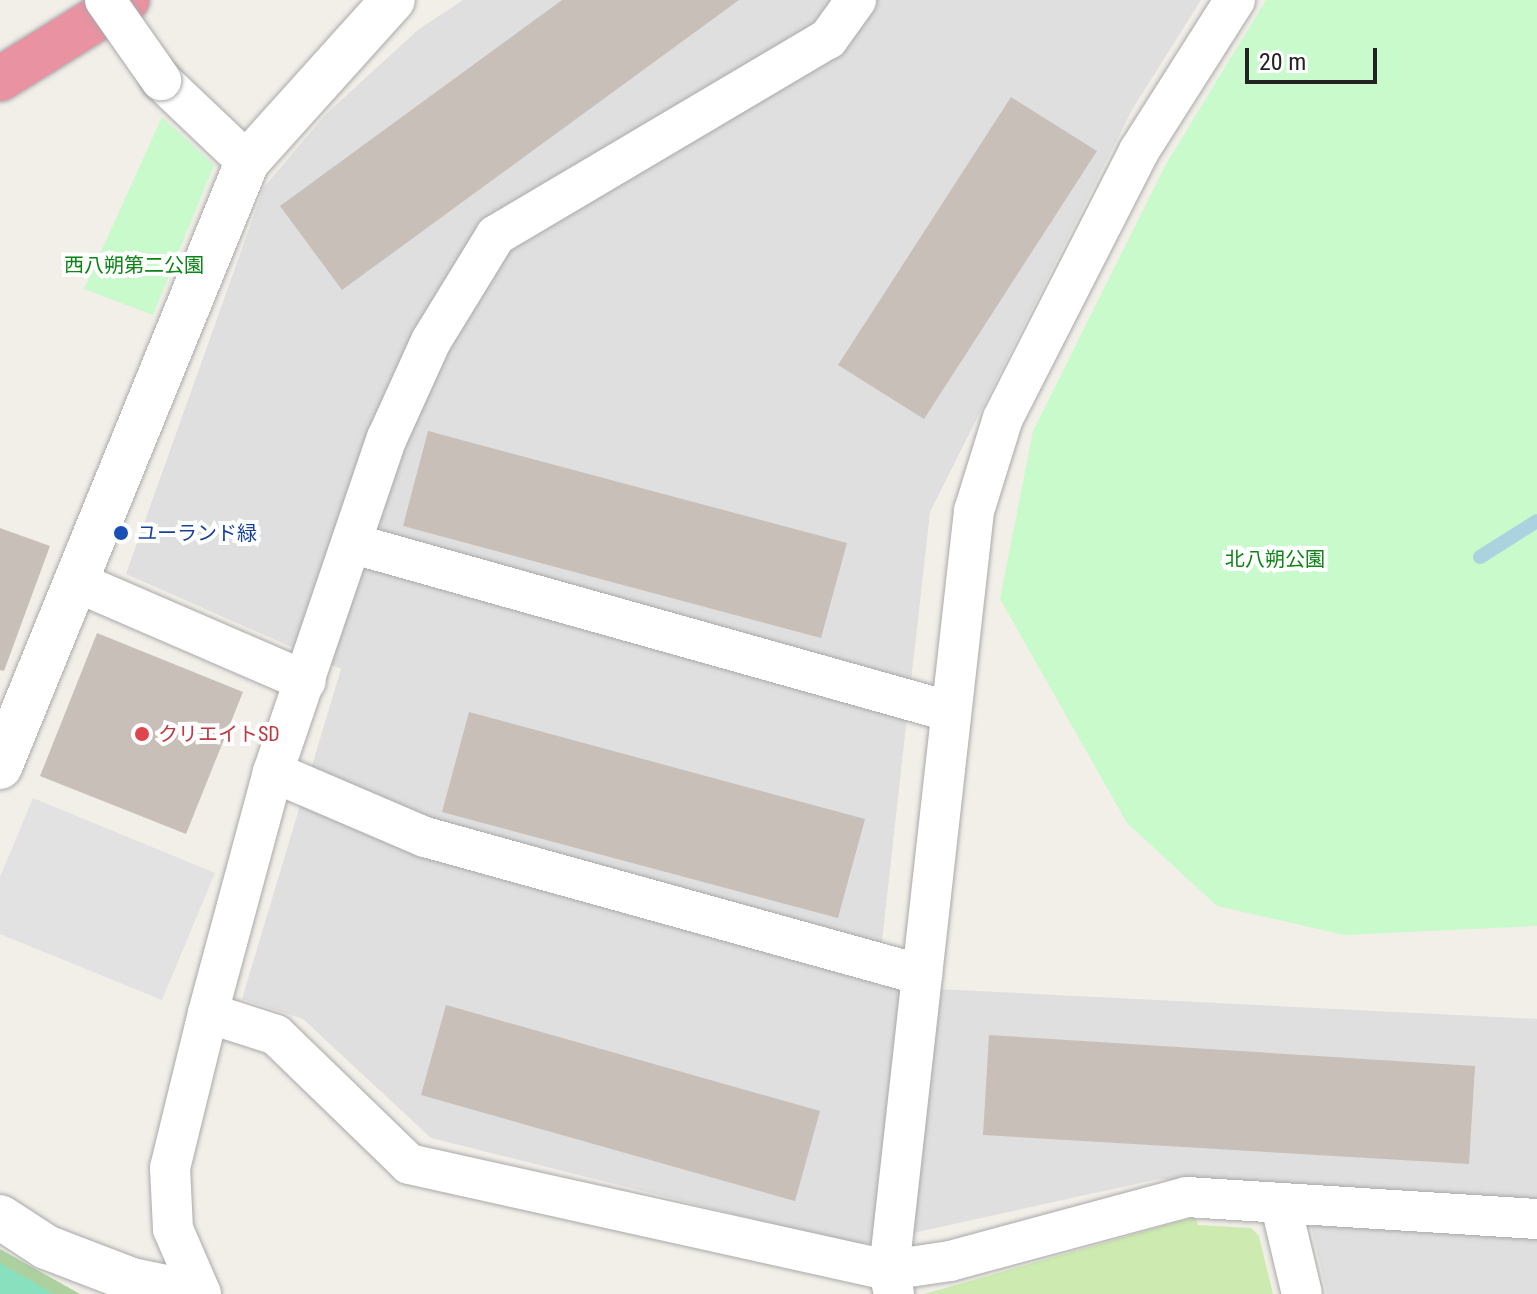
<!DOCTYPE html>
<html>
<head>
<meta charset="utf-8">
<style>
  body { margin:0 }
  #map { position:relative; width:1537px; height:1294px; overflow:hidden; background:#f2efe9; font-family:"Roboto Condensed","Noto Sans JP",sans-serif }
  div>[style] { position:absolute }
  .residential>* { inset:0; background:#e0dfdf }
  .grass>* { inset:0; background:#cdebb0 }
  .forest>* { inset:0; background:#add19e }
  .park>* { inset:0; background:#c8facc }
  .pitch>* { inset:0; background:#88e0be }
  .parking>* { inset:0; background:#e2e2e2 }
  .stream>* { height:14px; margin:-7px; padding:0 7px; transform-origin:7px; border-radius:7px; background:#aad3df }
  .building>* { inset:0; background:#c7bfb8 }
  .roads { filter:drop-shadow(0 0 2px #a9a9a9) drop-shadow(0 0 2px #a9a9a9) }
  .minor>* { height:40px; margin:-20px; padding:0 20px; transform-origin:20px; border-radius:20px; background:#fff }
  .tertiary>* { height:44px; margin:-22px; padding:0 22px; transform-origin:22px; border-radius:22px; background:#fff }
  .motorway>* { height:44px; margin:-22px; padding:0 22px; transform-origin:22px; border-radius:22px; background:#e892a2 }
  .bridges { filter:drop-shadow(0 0 2px #a9a9a9) drop-shadow(0 0 2px #a9a9a9) }
  .minor-bridge>* { height:40px; margin:-20px; padding:0 20px; transform-origin:20px; border-radius:20px; background:#fff }
  .dots>* { width:22px; height:22px; translate:-50% -50%; box-sizing:border-box; border:4px solid #fff; border-radius:50% }
  span { translate:-50% -50%; white-space:nowrap; text-align:center; line-height:1.15; -webkit-text-stroke:8px #fff; paint-order:stroke }
  .park-label { font-size:20px; color:#0c8416 }
  .transit-label { font-size:20px; color:#164399 }
  .left { translate:0 -50%; text-align:left }
  .health-label { font-size:20px; color:#be3a42 }
  .scale { position:absolute; left:1245px; top:48px; width:132px; height:36px; box-sizing:border-box; border:4px solid #222; border-top:0; padding-left:10px; font-size:24px; line-height:28px; white-space:nowrap; color:#222; -webkit-text-stroke:6px #fff; paint-order:stroke }
</style>
</head>
<body>
<div id="map">
  <div class="residential">
    <i style="clip-path:polygon(463px 0,1201px 0,1132px 110px,930px 512px,877px 986px,1537px 1019px,1537px 1294px,1327px 1294px,1301px 1185px,1159px 1179px,858px 1245px,431px 1138px,303px 1019px,242px 999px,341px 669px,126px 574px,264px 187px,326px 114px,419px 29px)"></i>
  </div>
  <div class="grass">
    <i style="clip-path:polygon(1195px 1217px,1198px 1225px,1251px 1228px,1259px 1236px,1273px 1294px,924px 1294px)"></i>
  </div>
  <div class="forest">
    <i style="clip-path:polygon(0 1249px,80px 1294px,0 1294px)"></i>
  </div>
  <div class="park">
    <i style="clip-path:polygon(1266px 0,1537px 0,1537px 926px,1344px 935px,1217px 906px,1127px 823px,1000px 599px,1033px 431px,1166px 164px)"></i>
    <i style="clip-path:polygon(162px 117px,214px 165px,153px 315px,84px 289px)"></i>
  </div>
  <div class="pitch">
    <i style="clip-path:polygon(0 1263px,54px 1294px,0 1294px)"></i>
  </div>
  <div class="parking">
    <i style="clip-path:polygon(33px 798px,215px 873px,162px 1000px,0 934px,0 877px)"></i>
  </div>
  <div class="stream">
    <i style="left:1480px;top:557px;width:67px;rotate:-32.3deg"></i>
  </div>
  <div class="building">
    <i style="clip-path:polygon(562px 0,739px 0,342px 290px,280px 206px)"></i>
    <i style="clip-path:polygon(1011px 97px,1097px 151px,924px 419px,838px 365px)"></i>
    <i style="clip-path:polygon(428px 431px,847px 543px,821px 638px,403px 526px)"></i>
    <i style="clip-path:polygon(0 528px,50px 546px,4px 671px,0 670px)"></i>
    <i style="clip-path:polygon(97px 633px,243px 692px,186px 834px,40px 776px)"></i>
    <i style="clip-path:polygon(469px 712px,865px 819px,838px 918px,442px 812px)"></i>
    <i style="clip-path:polygon(446px 1005px,820px 1111px,795px 1201px,421px 1095px)"></i>
    <i style="clip-path:polygon(989px 1035px,1475px 1066px,1469px 1164px,983px 1135px)"></i>
  </div>
  <div class="roads">
    <div class="minor">
      <i style="left:161px;top:80px;width:119px;rotate:43.6deg"></i>
      <i style="left:354px;top:544px;width:617px;rotate:15.7deg"></i>
      <i style="left:79px;top:583px;width:247px;rotate:23.4deg"></i>
      <i style="left:273px;top:772px;width:165px;rotate:23.2deg"></i>
      <i style="left:425px;top:837px;width:516px;rotate:15.52deg"></i>
      <i style="left:208px;top:1013px;width:71px;rotate:17.9deg"></i>
      <i style="left:276px;top:1035px;width:185px;rotate:44.1deg"></i>
      <i style="left:409px;top:1164px;width:492px;rotate:12.5deg"></i>
      <i style="left:889px;top:1270px;width:62px;rotate:-8.4deg"></i>
      <i style="left:950px;top:1261px;width:245px;rotate:-15.1deg"></i>
      <i style="left:1187px;top:1197px;width:351px;rotate:3.6deg"></i>
      <i style="left:1281px;top:1206px;width:90px;rotate:76.6deg"></i>
      <i style="left:201px;top:1294px;width:71px;rotate:-113.3deg"></i>
      <i style="left:173px;top:1229px;width:61px;rotate:-92.8deg"></i>
      <i style="left:170px;top:1168px;width:160px;rotate:-76.2deg"></i>
      <i style="left:208px;top:1013px;width:250px;rotate:-74.9deg"></i>
      <i style="left:273px;top:772px;width:353px;rotate:-71.2deg"></i>
      <i style="left:387px;top:438px;width:107px;rotate:-65.6deg"></i>
      <i style="left:431px;top:341px;width:124px;rotate:-58.5deg"></i>
      <i style="left:496px;top:235px;width:386px;rotate:-30.6deg"></i>
      <i style="left:828px;top:39px;width:48px;rotate:-54.3deg"></i>
      <i style="left:894px;top:1294px;width:25px;rotate:-102deg"></i>
      <i style="left:889px;top:1270px;width:764px;rotate:-83.61deg"></i>
      <i style="left:974px;top:511px;width:97px;rotate:-72.7deg"></i>
      <i style="left:1003px;top:418px;width:300px;rotate:-63deg"></i>
      <i style="left:1139px;top:151px;width:179px;rotate:-57.6deg"></i>
    </div>
    <div class="tertiary">
      <i style="left:0;top:767px;width:653px;rotate:-67.79deg"></i>
      <i style="left:247px;top:162px;width:218px;rotate:-48deg"></i>
      <i style="left:0;top:1217px;width:55px;rotate:33.1deg"></i>
      <i style="left:46px;top:1247px;width:92px;rotate:21deg"></i>
      <i style="left:132px;top:1280px;width:68px;rotate:11.8deg"></i>
    </div>
    <div class="motorway">
      <i style="left:0;top:79px;width:150px;rotate:-31.9deg"></i>
    </div>
  </div>
  <div class="bridges">
    <div class="minor-bridge">
      <i style="left:105px;top:0;width:98px;rotate:55deg"></i>
    </div>
  </div>
  <div class="dots">
    <i style="left:121px;top:533px;background:#1a4fb4"></i>
    <i style="left:142px;top:734px;background:#e0444e"></i>
  </div>
  <div class="park-label">
    <span style="left:134px;top:265px">西八朔第二公園</span>
    <span style="left:1275px;top:559px">北八朔公園</span>
  </div>
  <div class="transit-label">
    <span class="left" style="left:137px;top:533px">ユーランド緑</span>
  </div>
  <div class="health-label">
    <span class="left" style="left:158px;top:734px">クリエイトSD</span>
  </div>
  <div class="scale">20 m</div>
</div>
</body>
</html>
